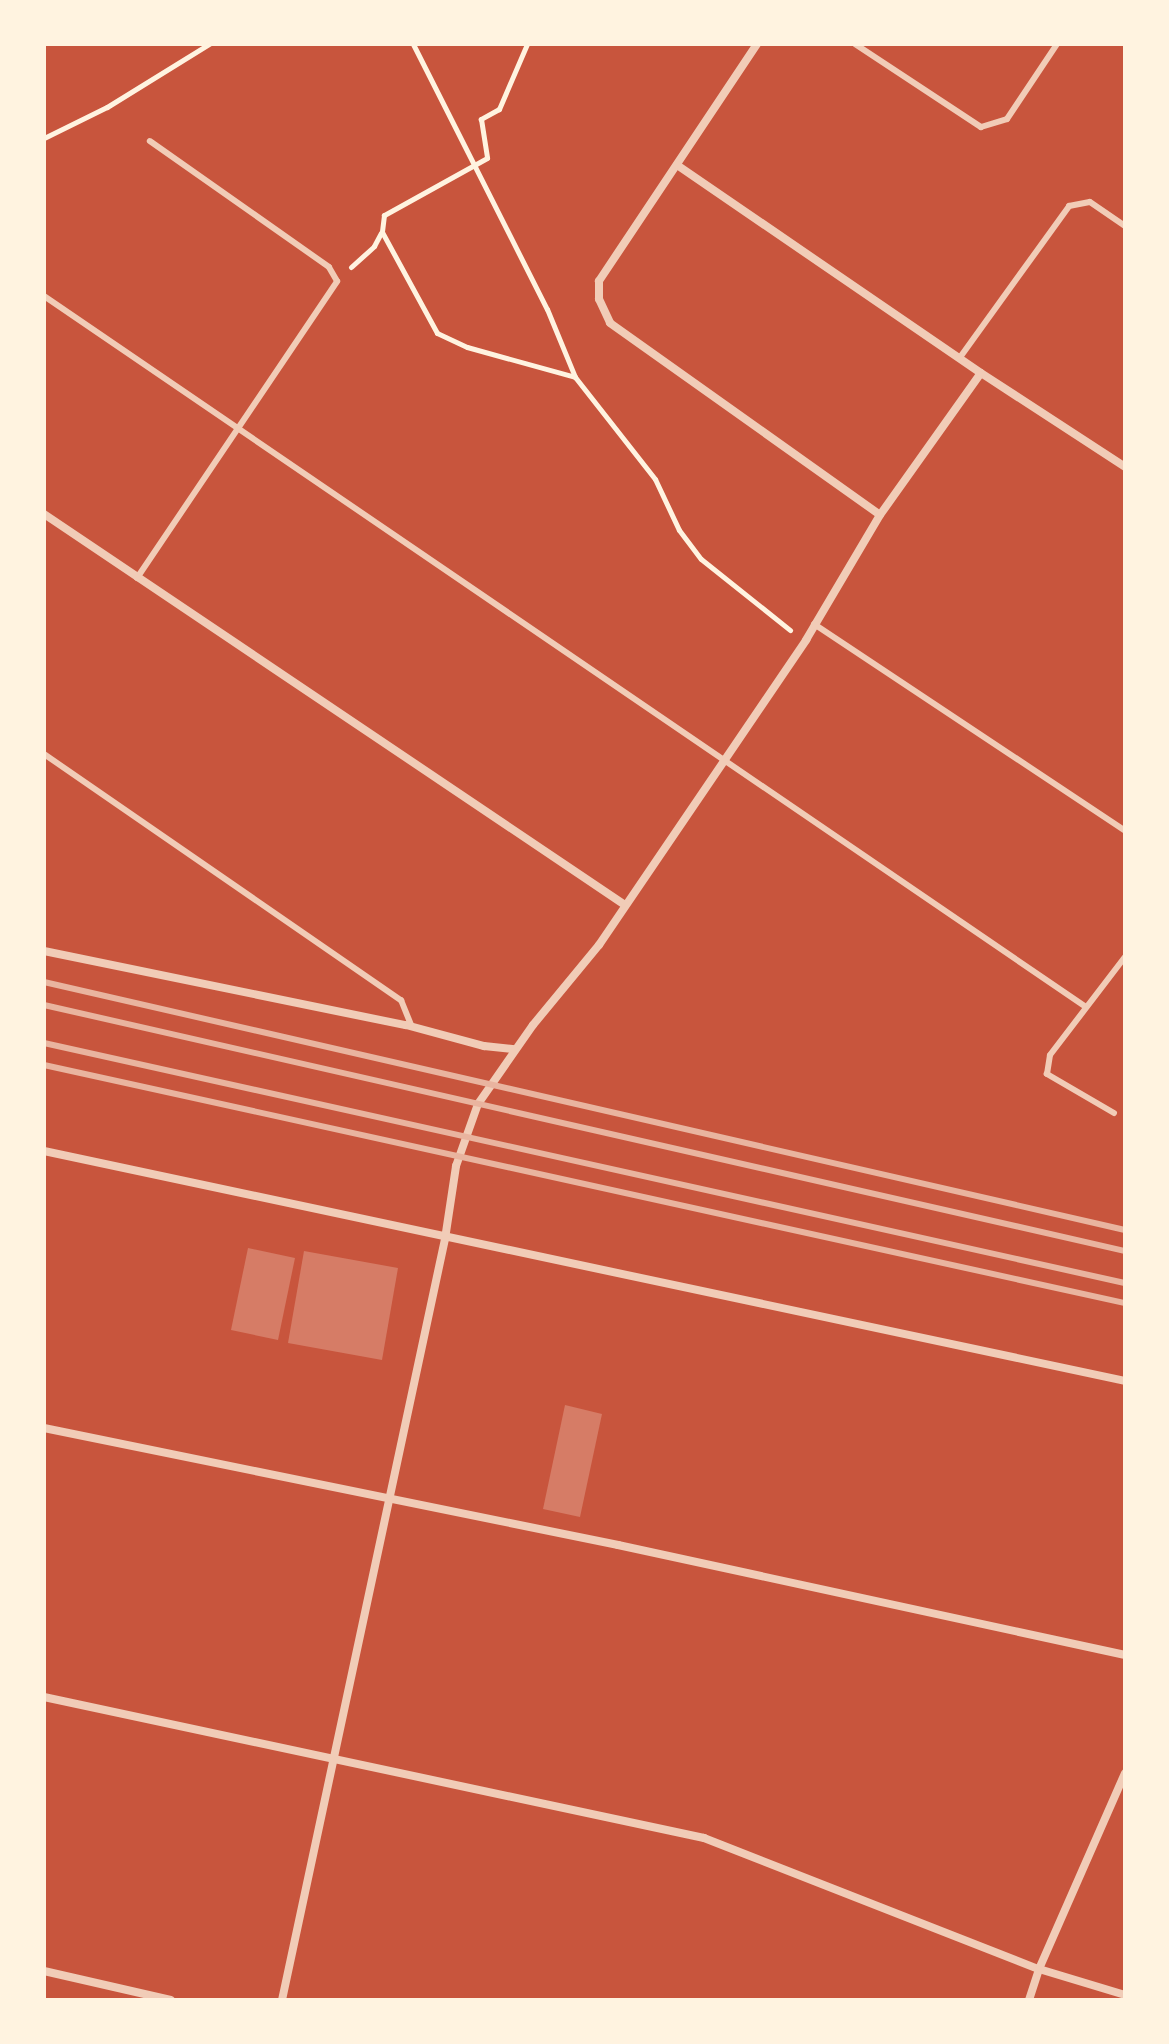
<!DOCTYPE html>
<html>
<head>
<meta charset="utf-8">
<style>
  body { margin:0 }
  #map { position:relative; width:1169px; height:2044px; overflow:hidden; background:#c8553d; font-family:"PT Sans",sans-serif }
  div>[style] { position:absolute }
  .building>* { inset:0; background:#d67c66 }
  .path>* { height:5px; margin:-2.5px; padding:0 2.5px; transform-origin:2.5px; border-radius:2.5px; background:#fff3e0 }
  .service>* { height:6px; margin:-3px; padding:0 3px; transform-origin:3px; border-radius:3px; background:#f1ccb7 }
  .minor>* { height:8px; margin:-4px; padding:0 4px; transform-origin:4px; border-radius:4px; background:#f1ccb7 }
  .rail>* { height:6px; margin:-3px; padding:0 3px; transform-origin:3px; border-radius:3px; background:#e9b49f }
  span { translate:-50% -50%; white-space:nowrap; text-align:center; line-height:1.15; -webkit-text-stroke:6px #fff3e0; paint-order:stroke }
  .frame { position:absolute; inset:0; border:46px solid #fff3e0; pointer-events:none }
</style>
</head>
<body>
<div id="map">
  <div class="building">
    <i style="clip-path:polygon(248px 1248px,295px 1258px,278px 1340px,231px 1330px)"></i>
    <i style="clip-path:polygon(304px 1251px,398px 1268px,382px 1360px,288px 1343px)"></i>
    <i style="clip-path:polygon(565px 1405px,602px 1414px,580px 1517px,543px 1509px)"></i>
  </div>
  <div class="path">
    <i style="left:413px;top:44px;width:297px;rotate:63.2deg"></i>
    <i style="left:547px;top:309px;width:74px;rotate:67.6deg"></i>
    <i style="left:575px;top:377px;width:130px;rotate:51.9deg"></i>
    <i style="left:655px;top:479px;width:56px;rotate:64.8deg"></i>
    <i style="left:679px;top:530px;width:36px;rotate:53deg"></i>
    <i style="left:701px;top:559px;width:114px;rotate:38.6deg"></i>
    <i style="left:527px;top:44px;width:71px;rotate:113.3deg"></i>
    <i style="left:499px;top:109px;width:21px;rotate:151deg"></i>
    <i style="left:481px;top:119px;width:39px;rotate:81deg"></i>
    <i style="left:487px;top:158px;width:118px;rotate:151deg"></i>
    <i style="left:384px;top:215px;width:17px;rotate:97deg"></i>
    <i style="left:382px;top:232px;width:115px;rotate:61.4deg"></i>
    <i style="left:437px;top:333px;width:33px;rotate:25deg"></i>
    <i style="left:467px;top:347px;width:112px;rotate:15.5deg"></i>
    <i style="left:44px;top:138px;width:70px;rotate:-26.2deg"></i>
    <i style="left:107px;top:107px;width:120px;rotate:-31.7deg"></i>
    <i style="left:351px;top:267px;width:31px;rotate:-42deg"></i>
    <i style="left:374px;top:246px;width:15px;rotate:-62deg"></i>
  </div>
  <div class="service">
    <i style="left:855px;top:44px;width:151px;rotate:33.4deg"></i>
    <i style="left:981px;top:127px;width:27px;rotate:-17deg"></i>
    <i style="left:1007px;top:119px;width:90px;rotate:-56.3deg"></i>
    <i style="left:44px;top:296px;width:1261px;rotate:34.31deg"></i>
    <i style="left:961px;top:356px;width:185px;rotate:-54.2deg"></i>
    <i style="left:1069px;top:206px;width:21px;rotate:-11deg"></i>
    <i style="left:1090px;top:202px;width:42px;rotate:34.4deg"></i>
    <i style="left:137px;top:578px;width:358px;rotate:-56deg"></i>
    <i style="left:337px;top:281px;width:16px;rotate:-120deg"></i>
    <i style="left:329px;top:267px;width:219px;rotate:-144.9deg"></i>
    <i style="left:814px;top:624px;width:374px;rotate:33.6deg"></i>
    <i style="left:44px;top:754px;width:434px;rotate:34.6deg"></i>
    <i style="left:401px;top:1000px;width:29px;rotate:68deg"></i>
    <i style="left:1114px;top:1113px;width:78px;rotate:-149.8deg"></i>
    <i style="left:1047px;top:1074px;width:19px;rotate:-81deg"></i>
    <i style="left:1050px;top:1055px;width:123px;rotate:-52.6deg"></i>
  </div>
  <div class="minor">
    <i style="left:757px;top:44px;width:285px;rotate:123.7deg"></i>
    <i style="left:599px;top:281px;width:18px;rotate:90deg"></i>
    <i style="left:599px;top:299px;width:26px;rotate:65deg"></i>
    <i style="left:610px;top:323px;width:331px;rotate:35.4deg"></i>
    <i style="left:677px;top:165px;width:368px;rotate:34.4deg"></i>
    <i style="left:44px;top:514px;width:700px;rotate:33.94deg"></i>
    <i style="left:44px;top:951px;width:369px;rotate:11.6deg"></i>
    <i style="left:406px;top:1025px;width:81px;rotate:15.1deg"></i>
    <i style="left:484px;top:1046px;width:31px;rotate:6deg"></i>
    <i style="left:44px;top:1151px;width:1105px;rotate:12.01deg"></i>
    <i style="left:44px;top:1428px;width:586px;rotate:11.52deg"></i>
    <i style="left:618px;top:1545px;width:519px;rotate:12.24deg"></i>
    <i style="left:44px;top:1697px;width:675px;rotate:12.06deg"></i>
    <i style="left:704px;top:1838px;width:360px;rotate:21.4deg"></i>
    <i style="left:1039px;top:1969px;width:90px;rotate:16.8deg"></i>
    <i style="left:44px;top:1971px;width:130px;rotate:12.9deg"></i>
    <i style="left:282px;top:2000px;width:778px;rotate:-77.91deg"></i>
    <i style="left:445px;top:1239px;width:74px;rotate:-81.4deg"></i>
    <i style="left:456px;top:1166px;width:66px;rotate:-70.5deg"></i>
    <i style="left:478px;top:1104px;width:96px;rotate:-55.2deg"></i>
    <i style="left:533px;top:1025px;width:104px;rotate:-50.5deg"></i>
    <i style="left:599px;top:945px;width:369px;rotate:-55.8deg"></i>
    <i style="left:806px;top:640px;width:145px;rotate:-59.4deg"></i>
    <i style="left:880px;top:515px;width:174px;rotate:-54.6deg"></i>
    <i style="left:981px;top:373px;width:172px;rotate:33.1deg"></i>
    <i style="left:1029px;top:2000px;width:33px;rotate:-72deg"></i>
    <i style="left:1039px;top:1969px;width:214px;rotate:-66.3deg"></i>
  </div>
  <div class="rail">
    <i style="left:44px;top:982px;width:1109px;rotate:12.92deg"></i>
    <i style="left:44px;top:1005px;width:1109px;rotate:12.82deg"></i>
    <i style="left:44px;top:1043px;width:1107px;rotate:12.52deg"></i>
    <i style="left:44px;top:1065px;width:1107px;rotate:12.42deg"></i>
  </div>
  <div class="frame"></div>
</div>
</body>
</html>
